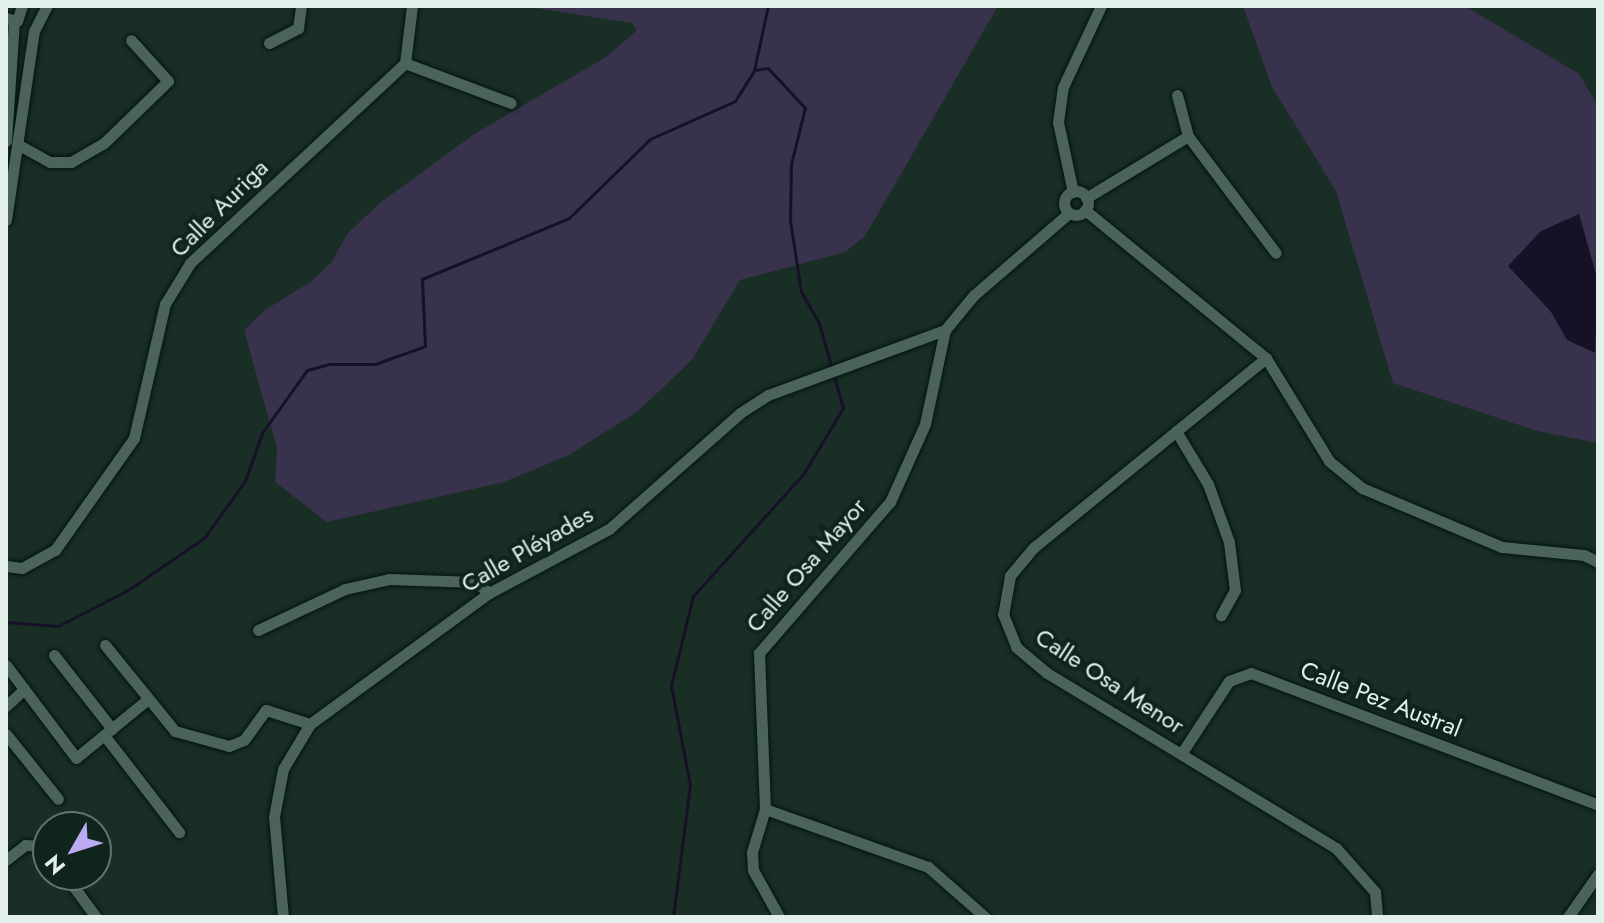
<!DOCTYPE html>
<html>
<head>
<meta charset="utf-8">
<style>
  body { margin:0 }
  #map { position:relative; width:1604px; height:923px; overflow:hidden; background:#192f25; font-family:Jost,sans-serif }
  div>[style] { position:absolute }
  .green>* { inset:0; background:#39324c }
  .water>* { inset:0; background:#171128 }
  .stream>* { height:3px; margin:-1.5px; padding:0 1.5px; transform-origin:1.5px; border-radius:1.5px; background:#171128 }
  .roads { filter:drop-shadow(0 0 2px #02160e) drop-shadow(0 0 2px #02160e) }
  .street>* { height:11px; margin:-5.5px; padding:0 5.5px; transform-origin:5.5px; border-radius:5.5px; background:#4b6358 }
  .street>.ring { margin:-5.5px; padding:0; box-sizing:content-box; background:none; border:11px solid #4b6358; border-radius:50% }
  span { translate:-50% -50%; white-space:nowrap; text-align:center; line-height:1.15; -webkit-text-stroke:8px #0f251c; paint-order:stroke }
  .street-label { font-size:24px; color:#e2f0e9 }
  .frame { position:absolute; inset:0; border:8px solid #e2f0e9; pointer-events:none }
  .north { position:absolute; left:32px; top:811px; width:80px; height:80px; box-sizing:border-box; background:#0f251c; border:2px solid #63766e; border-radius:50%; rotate:231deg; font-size:22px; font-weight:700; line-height:32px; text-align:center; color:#e2f0e9 }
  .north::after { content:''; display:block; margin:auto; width:28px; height:36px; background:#bcaaf5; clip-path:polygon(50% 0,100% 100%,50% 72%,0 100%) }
</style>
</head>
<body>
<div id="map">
  <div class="green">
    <i style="clip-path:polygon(522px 6px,998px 6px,865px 236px,845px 252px,740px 280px,692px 360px,637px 412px,567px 456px,504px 482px,327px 522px,275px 482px,277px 448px,244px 330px,265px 310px,312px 281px,331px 263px,348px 233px,381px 202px,476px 133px,606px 57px,637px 30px,632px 23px)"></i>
    <i style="clip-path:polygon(1243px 6px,1465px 6px,1579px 74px,1598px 106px,1598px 443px,1537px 431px,1393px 383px,1336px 191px,1272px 87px)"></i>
  </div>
  <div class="water">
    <i style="clip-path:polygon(1579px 214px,1598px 281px,1595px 353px,1567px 340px,1551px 312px,1508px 266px,1541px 231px)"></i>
  </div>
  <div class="stream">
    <i style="left:6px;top:622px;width:52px;rotate:4.4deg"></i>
    <i style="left:58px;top:626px;width:79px;rotate:-27.2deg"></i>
    <i style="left:128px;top:590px;width:92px;rotate:-34.4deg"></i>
    <i style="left:204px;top:538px;width:70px;rotate:-54.3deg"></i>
    <i style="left:245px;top:481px;width:51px;rotate:-70.5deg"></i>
    <i style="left:262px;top:433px;width:77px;rotate:-54.5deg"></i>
    <i style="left:307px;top:370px;width:23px;rotate:-15deg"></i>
    <i style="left:329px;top:364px;width:46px"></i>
    <i style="left:375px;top:364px;width:53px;rotate:-19.8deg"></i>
    <i style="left:425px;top:346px;width:67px;rotate:-92.6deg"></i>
    <i style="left:422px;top:279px;width:159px;rotate:-22.5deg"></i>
    <i style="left:569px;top:218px;width:113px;rotate:-44.3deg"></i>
    <i style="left:650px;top:139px;width:93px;rotate:-24.1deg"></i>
    <i style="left:735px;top:101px;width:36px;rotate:-58deg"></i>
    <i style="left:754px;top:70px;width:66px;rotate:-77.7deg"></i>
    <i style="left:673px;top:917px;width:133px;rotate:-82.7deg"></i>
    <i style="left:690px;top:785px;width:102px;rotate:-100.8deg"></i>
    <i style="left:671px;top:685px;width:92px;rotate:-76.1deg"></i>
    <i style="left:693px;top:596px;width:166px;rotate:-47.9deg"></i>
    <i style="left:804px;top:473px;width:76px;rotate:-59deg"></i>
    <i style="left:843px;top:408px;width:88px;rotate:-105.8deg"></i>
    <i style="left:819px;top:323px;width:36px;rotate:-120deg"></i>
    <i style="left:801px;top:292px;width:73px;rotate:-98.7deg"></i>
    <i style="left:790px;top:220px;width:56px;rotate:-89deg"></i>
    <i style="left:791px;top:164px;width:58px;rotate:-76deg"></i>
    <i style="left:805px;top:108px;width:54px;rotate:-132.8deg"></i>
    <i style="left:768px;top:68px;width:14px;rotate:172deg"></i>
  </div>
  <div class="roads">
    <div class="street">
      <i style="left:6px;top:18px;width:11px;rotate:15deg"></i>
      <i style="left:17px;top:21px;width:16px;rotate:-72deg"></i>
      <i style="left:269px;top:43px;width:33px;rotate:-27deg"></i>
      <i style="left:298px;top:28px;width:22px;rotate:-82deg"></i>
      <i style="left:405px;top:63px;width:113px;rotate:20.7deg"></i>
      <i style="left:1177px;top:95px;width:42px;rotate:75deg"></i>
      <i style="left:1188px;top:136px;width:146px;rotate:53.1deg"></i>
      <i style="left:6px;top:141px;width:119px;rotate:-86.2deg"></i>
      <i style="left:19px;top:145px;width:35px;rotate:29deg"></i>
      <i style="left:50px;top:162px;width:21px"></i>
      <i style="left:71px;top:162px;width:38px;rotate:-30deg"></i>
      <i style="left:104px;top:143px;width:89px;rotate:-44.1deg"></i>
      <i style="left:168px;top:81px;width:55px;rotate:-132.1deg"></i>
      <i class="ring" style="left:1064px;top:191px;width:13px;height:13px"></i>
      <i style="left:1073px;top:192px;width:72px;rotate:-102.1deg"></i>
      <i style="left:1058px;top:122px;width:35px;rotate:-82deg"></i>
      <i style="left:1063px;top:87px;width:89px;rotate:-64.9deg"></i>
      <i style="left:1086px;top:198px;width:119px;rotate:-31.3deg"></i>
      <i style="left:1085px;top:210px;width:234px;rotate:39.3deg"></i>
      <i style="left:1266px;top:358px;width:121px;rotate:58.5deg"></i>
      <i style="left:1329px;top:461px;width:43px;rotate:39.3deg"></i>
      <i style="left:1362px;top:488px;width:152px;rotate:22.9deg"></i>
      <i style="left:1502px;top:547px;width:82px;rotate:5.6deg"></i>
      <i style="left:1584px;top:555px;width:16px;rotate:27deg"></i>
      <i style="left:6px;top:220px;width:191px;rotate:-81.6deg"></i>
      <i style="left:34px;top:31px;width:28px;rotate:-63deg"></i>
      <i style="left:1266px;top:358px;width:299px;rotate:140.8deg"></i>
      <i style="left:1034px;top:547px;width:38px;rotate:130deg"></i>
      <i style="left:1010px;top:576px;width:39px;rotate:100deg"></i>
      <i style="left:1003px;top:614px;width:35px;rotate:68deg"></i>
      <i style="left:1016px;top:647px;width:40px;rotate:40deg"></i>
      <i style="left:1047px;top:673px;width:338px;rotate:31.2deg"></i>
      <i style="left:1336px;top:848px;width:59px;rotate:48.4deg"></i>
      <i style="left:1375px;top:892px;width:25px;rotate:85deg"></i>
      <i style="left:1176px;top:431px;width:62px;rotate:58.9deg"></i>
      <i style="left:1208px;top:484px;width:62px;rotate:70.1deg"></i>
      <i style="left:1229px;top:542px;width:48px;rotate:82.9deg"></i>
      <i style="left:1235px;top:590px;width:29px;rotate:119deg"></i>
      <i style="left:6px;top:566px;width:16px;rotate:7deg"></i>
      <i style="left:22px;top:568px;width:38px;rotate:-29deg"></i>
      <i style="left:55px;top:550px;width:137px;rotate:-54.8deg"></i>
      <i style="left:134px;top:438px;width:138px;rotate:-77deg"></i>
      <i style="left:165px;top:304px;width:48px;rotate:-58.6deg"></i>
      <i style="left:190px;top:263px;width:294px;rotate:-42.9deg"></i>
      <i style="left:405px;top:63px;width:57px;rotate:-83deg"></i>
      <i style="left:258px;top:630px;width:96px;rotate:-25.2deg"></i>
      <i style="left:345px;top:589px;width:45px;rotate:-12.8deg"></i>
      <i style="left:389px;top:579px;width:87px;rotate:2deg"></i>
      <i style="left:476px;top:582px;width:17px;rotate:40deg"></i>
      <i style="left:105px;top:645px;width:111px;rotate:50.9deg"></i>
      <i style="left:175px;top:731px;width:56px;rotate:15.5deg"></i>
      <i style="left:229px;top:746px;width:16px;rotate:-22deg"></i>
      <i style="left:244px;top:740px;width:37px;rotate:-54deg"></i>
      <i style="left:266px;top:710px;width:46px;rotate:17.7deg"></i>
      <i style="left:54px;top:655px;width:94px;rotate:51.9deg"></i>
      <i style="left:6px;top:665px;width:116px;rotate:53deg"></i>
      <i style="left:76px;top:758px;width:93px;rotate:-39.3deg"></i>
      <i style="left:6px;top:706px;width:25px;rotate:-43deg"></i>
      <i style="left:6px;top:734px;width:83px;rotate:51.3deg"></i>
      <i style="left:104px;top:735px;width:123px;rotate:52.3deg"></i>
      <i style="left:1181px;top:754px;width:87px;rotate:-56.7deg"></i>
      <i style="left:1229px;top:681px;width:23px;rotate:-20deg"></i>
      <i style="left:1251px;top:673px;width:371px;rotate:20.8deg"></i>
      <i style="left:765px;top:809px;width:45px;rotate:106.8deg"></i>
      <i style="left:752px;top:852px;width:18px;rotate:87deg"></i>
      <i style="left:753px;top:870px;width:54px;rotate:61deg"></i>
      <i style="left:6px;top:860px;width:24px;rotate:-38deg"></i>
      <i style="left:25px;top:845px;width:18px;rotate:3deg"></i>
      <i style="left:43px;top:846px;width:9px;rotate:54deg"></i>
      <i style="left:65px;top:875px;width:52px;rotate:53.6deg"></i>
      <i style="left:283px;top:917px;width:100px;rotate:-95.1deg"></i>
      <i style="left:274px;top:817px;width:49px;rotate:-79.4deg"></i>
      <i style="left:283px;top:769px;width:52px;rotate:-59deg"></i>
      <i style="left:310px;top:724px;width:222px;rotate:-36.2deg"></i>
      <i style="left:489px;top:593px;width:136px;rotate:-28.1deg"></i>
      <i style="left:609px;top:529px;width:175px;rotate:-41.5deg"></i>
      <i style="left:740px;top:413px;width:33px;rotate:-33deg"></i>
      <i style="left:768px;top:395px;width:189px;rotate:-20.2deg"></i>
      <i style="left:985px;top:917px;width:76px;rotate:-138.7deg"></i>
      <i style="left:928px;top:867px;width:173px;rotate:-160.4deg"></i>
      <i style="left:765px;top:809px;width:156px;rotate:-92.2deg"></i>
      <i style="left:759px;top:653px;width:200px;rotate:-49.1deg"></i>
      <i style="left:890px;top:502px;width:85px;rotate:-65.8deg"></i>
      <i style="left:925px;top:424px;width:96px;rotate:-78deg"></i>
      <i style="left:945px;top:330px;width:45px;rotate:-50.4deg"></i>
      <i style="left:974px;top:295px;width:125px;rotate:-40.8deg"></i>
      <i style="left:1568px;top:917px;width:52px;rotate:-55.1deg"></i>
    </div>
  </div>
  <div class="street-label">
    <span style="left:219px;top:208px;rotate:-45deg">Calle Auriga</span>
    <span style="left:527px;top:549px;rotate:-30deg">Calle Pléyades</span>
    <span style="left:806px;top:565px;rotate:-49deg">Calle Osa Mayor</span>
    <span style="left:1110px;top:681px;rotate:33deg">Calle Osa Menor</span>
    <span style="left:1381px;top:699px;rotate:21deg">Calle Pez Austral</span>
  </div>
  <div class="frame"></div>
  <div class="north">N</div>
</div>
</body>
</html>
